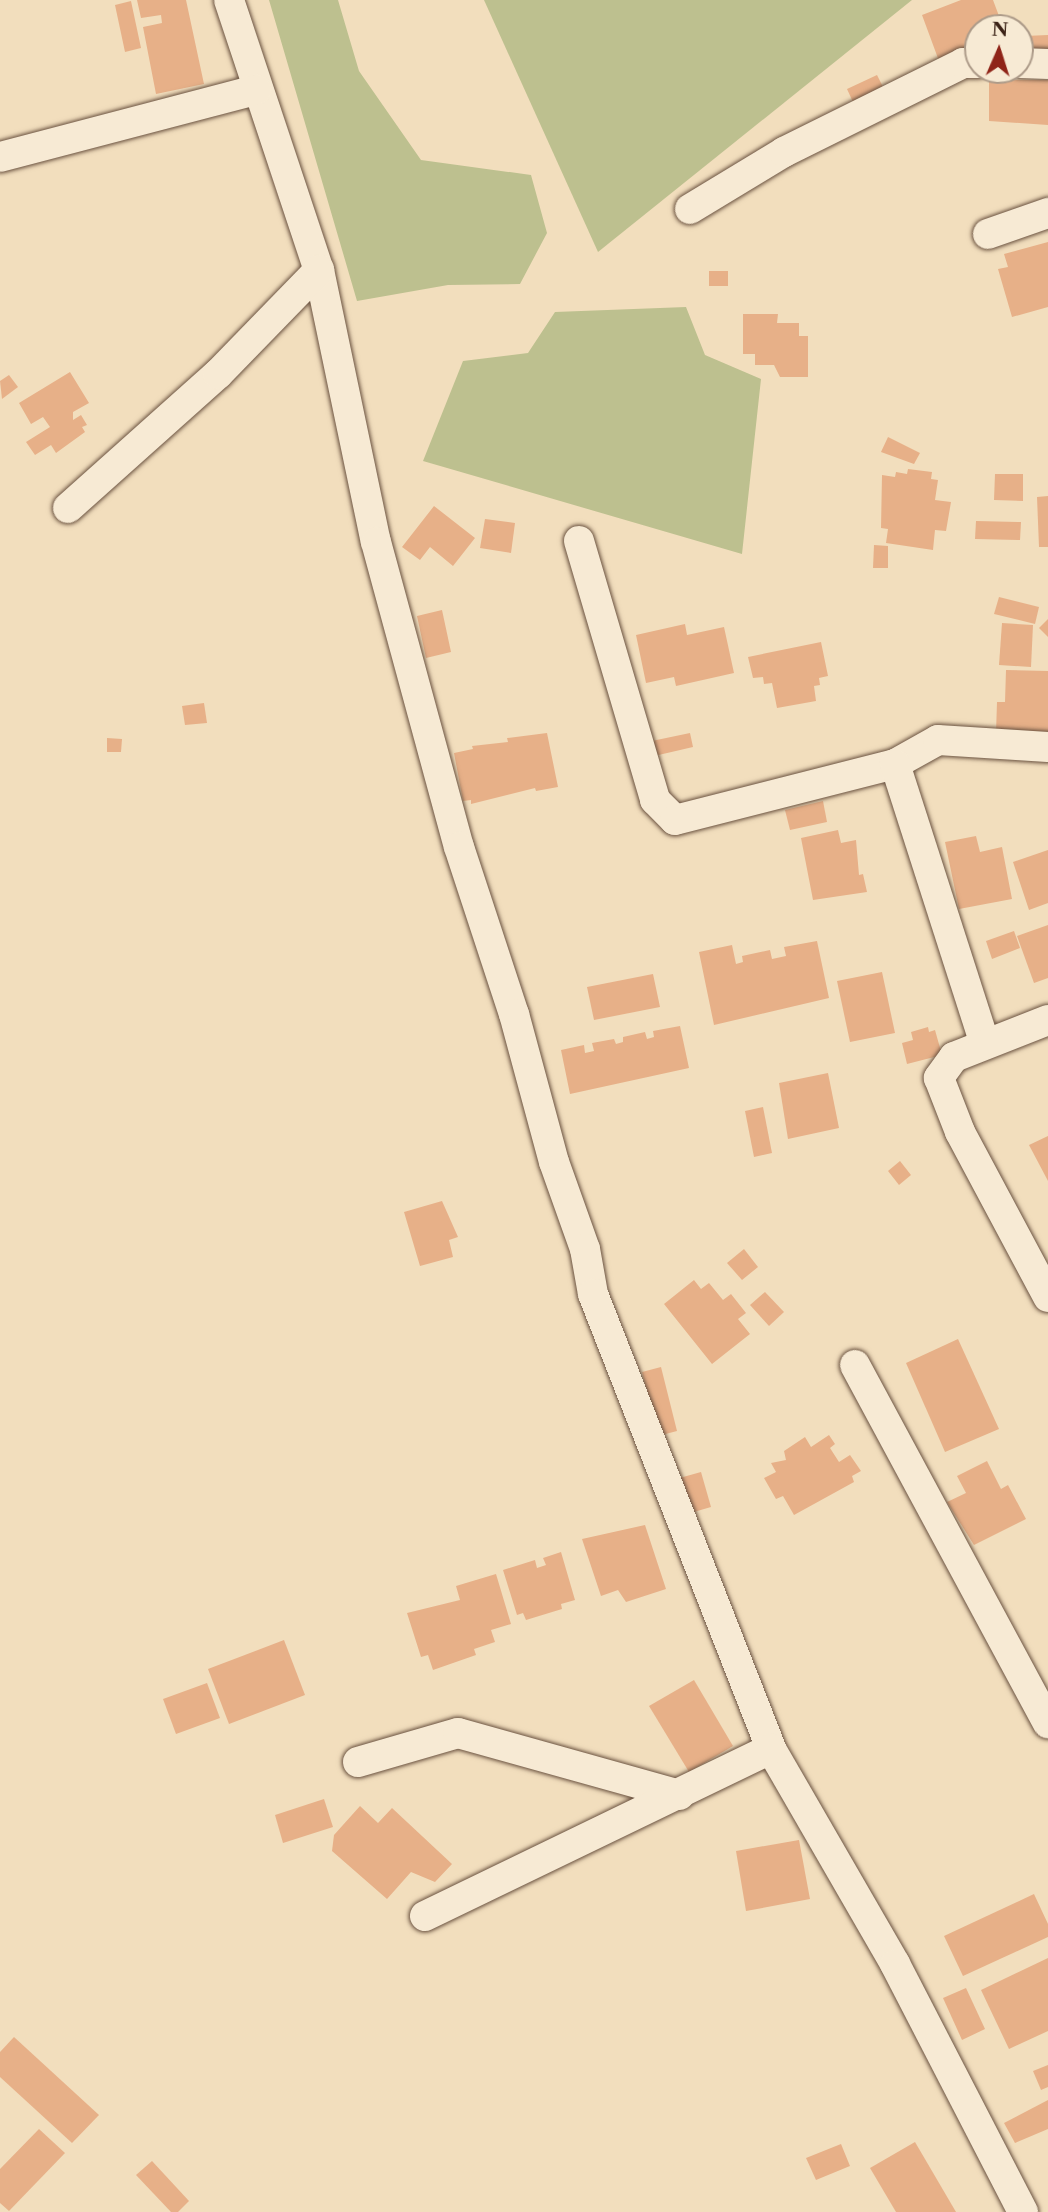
<!DOCTYPE html>
<html>
<head>
<meta charset="utf-8">
<style>
  body { margin:0 }
  #map { position:relative; width:1048px; height:2212px; overflow:hidden; background:#f2debd; font-family:"Libre Caslon Text",serif }
  div>[style] { position:absolute }
  .green>* { inset:0; background:#bdc08f }
  .building>* { inset:0; background:#e7b088 }
  .roads { filter:drop-shadow(0 0 2px #6a5240) drop-shadow(0 0 2px #6a5240) }
  .minor>* { height:30px; margin:-15px; padding:0 15px; transform-origin:15px; border-radius:15px; background:#f7ead4 }
  span { translate:-50% -50%; white-space:nowrap; text-align:center; line-height:1.15; -webkit-text-stroke:5px #f7ead4; paint-order:stroke }
  .north { position:absolute; left:964px; top:14px; width:70px; height:70px; box-sizing:border-box; background:#f7ead4; border:2px solid #ac9a88; border-radius:50%; rotate:3deg; font-size:19px; font-weight:700; line-height:28px; text-align:center; color:#3c2317 }
  .north::after { content:''; display:block; margin:auto; width:24px; height:32px; background:#8f2418; clip-path:polygon(50% 0,100% 100%,50% 72%,0 100%) }
</style>
</head>
<body>
<div id="map">
  <div class="green">
    <i style="clip-path:polygon(269px 0,338px 0,359px 71px,421px 160px,531px 175px,547px 233px,520px 284px,448px 285px,357px 301px)"></i>
    <i style="clip-path:polygon(484px 0,912px 0,598px 252px)"></i>
    <i style="clip-path:polygon(686px 307px,705px 355px,761px 379px,742px 554px,423px 461px,463px 361px,528px 353px,555px 312px)"></i>
  </div>
  <div class="building">
    <i style="clip-path:polygon(137px 0,186px 0,204px 84px,156px 94px,143px 27px,162px 23px,161px 15px,141px 18px)"></i>
    <i style="clip-path:polygon(961px 0,993px 0,1002px 24px,978px 28px,978px 47px,939px 61px,922px 15px)"></i>
    <i style="clip-path:polygon(131px 1px,141px 48px,125px 52px,115px 5px)"></i>
    <i style="clip-path:polygon(1048px 35px,1048px 57px,1026px 57px,1025px 36px)"></i>
    <i style="clip-path:polygon(877px 75px,883px 87px,853px 102px,847px 89px)"></i>
    <i style="clip-path:polygon(989px 80px,1048px 80px,1048px 125px,989px 121px)"></i>
    <i style="clip-path:polygon(1048px 242px,1048px 307px,1012px 317px,998px 269px,1008px 267px,1004px 254px)"></i>
    <i style="clip-path:polygon(709px 271px,728px 271px,728px 286px,709px 286px)"></i>
    <i style="clip-path:polygon(743px 314px,778px 314px,777px 323px,799px 323px,799px 336px,808px 336px,808px 377px,780px 377px,774px 365px,755px 365px,755px 354px,743px 354px)"></i>
    <i style="clip-path:polygon(70px 372px,89px 403px,73px 412px,73px 420px,81px 415px,87px 425px,82px 427px,85px 432px,56px 453px,51px 445px,35px 455px,26px 442px,50px 427px,43px 417px,31px 424px,19px 403px)"></i>
    <i style="clip-path:polygon(9px 375px,18px 387px,2px 399px,0 381px)"></i>
    <i style="clip-path:polygon(888px 437px,920px 453px,914px 464px,881px 452px)"></i>
    <i style="clip-path:polygon(908px 469px,932px 472px,931px 479px,938px 480px,935px 500px,951px 502px,946px 531px,935px 530px,933px 550px,886px 543px,888px 529px,881px 528px,882px 475px,895px 477px,896px 472px,907px 474px)"></i>
    <i style="clip-path:polygon(995px 474px,1023px 474px,1023px 501px,994px 500px)"></i>
    <i style="clip-path:polygon(1048px 496px,1048px 547px,1039px 547px,1037px 497px)"></i>
    <i style="clip-path:polygon(434px 506px,475px 538px,453px 566px,430px 547px,420px 560px,402px 547px)"></i>
    <i style="clip-path:polygon(485px 519px,515px 523px,511px 553px,480px 548px)"></i>
    <i style="clip-path:polygon(976px 521px,1021px 522px,1020px 540px,975px 539px)"></i>
    <i style="clip-path:polygon(874px 545px,888px 546px,888px 568px,873px 568px)"></i>
    <i style="clip-path:polygon(999px 597px,1039px 607px,1035px 624px,994px 614px)"></i>
    <i style="clip-path:polygon(442px 610px,451px 652px,426px 658px,417px 616px)"></i>
    <i style="clip-path:polygon(1048px 619px,1048px 637px,1039px 628px)"></i>
    <i style="clip-path:polygon(1002px 623px,1033px 625px,1031px 667px,999px 665px)"></i>
    <i style="clip-path:polygon(685px 624px,687px 635px,724px 627px,734px 673px,676px 686px,674px 677px,646px 683px,636px 635px)"></i>
    <i style="clip-path:polygon(821px 642px,828px 676px,819px 678px,820px 685px,814px 686px,816px 701px,777px 708px,772px 683px,764px 684px,763px 677px,753px 678px,748px 657px)"></i>
    <i style="clip-path:polygon(1006px 670px,1048px 671px,1048px 734px,996px 733px,997px 702px,1005px 702px)"></i>
    <i style="clip-path:polygon(204px 703px,207px 723px,185px 725px,182px 706px)"></i>
    <i style="clip-path:polygon(547px 733px,558px 787px,536px 791px,535px 788px,471px 804px,471px 800px,463px 801px,454px 753px,473px 749px,472px 746px,508px 742px,507px 738px)"></i>
    <i style="clip-path:polygon(690px 733px,693px 747px,650px 757px,647px 742px)"></i>
    <i style="clip-path:polygon(107px 738px,122px 739px,121px 752px,107px 752px)"></i>
    <i style="clip-path:polygon(823px 801px,827px 822px,790px 830px,785px 810px)"></i>
    <i style="clip-path:polygon(838px 830px,841px 843px,856px 840px,859px 875px,863px 874px,867px 892px,813px 900px,801px 838px)"></i>
    <i style="clip-path:polygon(976px 836px,980px 852px,1002px 847px,1012px 899px,959px 909px,945px 842px)"></i>
    <i style="clip-path:polygon(1048px 850px,1048px 903px,1029px 910px,1013px 862px)"></i>
    <i style="clip-path:polygon(1048px 925px,1048px 978px,1034px 983px,1017px 936px)"></i>
    <i style="clip-path:polygon(1014px 931px,1020px 948px,992px 959px,986px 941px)"></i>
    <i style="clip-path:polygon(817px 941px,829px 998px,714px 1025px,699px 952px,732px 945px,736px 964px,743px 962px,742px 956px,770px 950px,772px 959px,786px 956px,784px 947px)"></i>
    <i style="clip-path:polygon(882px 972px,895px 1033px,850px 1042px,837px 981px)"></i>
    <i style="clip-path:polygon(653px 974px,660px 1007px,594px 1020px,587px 987px)"></i>
    <i style="clip-path:polygon(680px 1026px,689px 1068px,570px 1094px,561px 1050px,584px 1045px,585px 1053px,594px 1051px,592px 1043px,614px 1039px,616px 1044px,623px 1042px,623px 1037px,645px 1032px,647px 1039px,654px 1037px,653px 1031px)"></i>
    <i style="clip-path:polygon(928px 1027px,929px 1032px,935px 1030px,942px 1055px,907px 1064px,902px 1043px,913px 1040px,911px 1032px)"></i>
    <i style="clip-path:polygon(828px 1073px,839px 1128px,788px 1139px,779px 1083px)"></i>
    <i style="clip-path:polygon(763px 1107px,772px 1153px,754px 1157px,745px 1111px)"></i>
    <i style="clip-path:polygon(1048px 1136px,1048px 1181px,1029px 1145px)"></i>
    <i style="clip-path:polygon(900px 1161px,911px 1175px,899px 1185px,888px 1171px)"></i>
    <i style="clip-path:polygon(442px 1201px,458px 1237px,449px 1240px,453px 1257px,420px 1266px,404px 1212px)"></i>
    <i style="clip-path:polygon(744px 1249px,758px 1267px,742px 1280px,727px 1263px)"></i>
    <i style="clip-path:polygon(694px 1280px,701px 1289px,709px 1283px,723px 1300px,731px 1294px,746px 1313px,738px 1319px,750px 1334px,712px 1364px,664px 1304px)"></i>
    <i style="clip-path:polygon(765px 1292px,784px 1312px,769px 1326px,750px 1305px)"></i>
    <i style="clip-path:polygon(958px 1339px,999px 1429px,945px 1452px,906px 1363px)"></i>
    <i style="clip-path:polygon(661px 1367px,677px 1431px,658px 1436px,642px 1372px)"></i>
    <i style="clip-path:polygon(829px 1435px,835px 1444px,830px 1448px,839px 1462px,850px 1455px,861px 1471px,852px 1476px,854px 1482px,794px 1515px,783px 1496px,776px 1499px,764px 1478px,776px 1472px,771px 1463px,786px 1460px,784px 1451px,805px 1437px,811px 1447px)"></i>
    <i style="clip-path:polygon(987px 1461px,1001px 1489px,1008px 1485px,1026px 1519px,974px 1545px,947px 1502px,966px 1493px,957px 1476px)"></i>
    <i style="clip-path:polygon(701px 1472px,711px 1507px,687px 1514px,676px 1479px)"></i>
    <i style="clip-path:polygon(645px 1525px,666px 1589px,626px 1602px,618px 1590px,601px 1596px,582px 1539px)"></i>
    <i style="clip-path:polygon(561px 1552px,575px 1600px,561px 1604px,562px 1609px,526px 1620px,523px 1613px,517px 1615px,503px 1570px,535px 1560px,537px 1568px,546px 1565px,543px 1558px)"></i>
    <i style="clip-path:polygon(496px 1574px,511px 1624px,491px 1630px,495px 1642px,474px 1649px,476px 1655px,433px 1670px,428px 1655px,421px 1657px,407px 1613px,460px 1600px,456px 1586px)"></i>
    <i style="clip-path:polygon(284px 1640px,305px 1695px,229px 1724px,208px 1669px)"></i>
    <i style="clip-path:polygon(694px 1680px,733px 1746px,689px 1772px,649px 1706px)"></i>
    <i style="clip-path:polygon(207px 1683px,220px 1718px,176px 1734px,163px 1699px)"></i>
    <i style="clip-path:polygon(324px 1799px,333px 1827px,283px 1843px,275px 1815px)"></i>
    <i style="clip-path:polygon(360px 1806px,378px 1823px,392px 1808px,452px 1864px,435px 1882px,411px 1872px,387px 1899px,332px 1851px,334px 1835px)"></i>
    <i style="clip-path:polygon(799px 1840px,810px 1899px,746px 1911px,736px 1851px)"></i>
    <i style="clip-path:polygon(1034px 1894px,1048px 1924px,1048px 1937px,963px 1976px,944px 1936px)"></i>
    <i style="clip-path:polygon(1048px 1958px,1048px 2031px,1009px 2049px,981px 1990px)"></i>
    <i style="clip-path:polygon(966px 1988px,985px 2029px,962px 2040px,943px 1998px)"></i>
    <i style="clip-path:polygon(14px 2037px,99px 2115px,72px 2143px,0 2077px,0 2052px)"></i>
    <i style="clip-path:polygon(1048px 2065px,1048px 2087px,1041px 2090px,1033px 2071px)"></i>
    <i style="clip-path:polygon(1048px 2100px,1048px 2129px,1015px 2143px,1004px 2123px)"></i>
    <i style="clip-path:polygon(39px 2129px,65px 2153px,9px 2211px,0 2203px,0 2169px)"></i>
    <i style="clip-path:polygon(915px 2142px,956px 2212px,896px 2212px,870px 2168px)"></i>
    <i style="clip-path:polygon(841px 2144px,850px 2166px,816px 2180px,806px 2158px)"></i>
    <i style="clip-path:polygon(152px 2161px,189px 2201px,178px 2212px,171px 2212px,136px 2175px)"></i>
  </div>
  <div class="roads">
    <div class="minor">
      <i style="left:229px;top:0;width:285px;rotate:71.6deg"></i>
      <i style="left:319px;top:270px;width:278px;rotate:78.2deg"></i>
      <i style="left:376px;top:542px;width:316px;rotate:74.8deg"></i>
      <i style="left:459px;top:847px;width:176px;rotate:71.8deg"></i>
      <i style="left:514px;top:1014px;width:153px;rotate:74.9deg"></i>
      <i style="left:554px;top:1162px;width:92px;rotate:70.4deg"></i>
      <i style="left:585px;top:1249px;width:46px;rotate:79.9deg"></i>
      <i style="left:593px;top:1294px;width:489px;rotate:68.6deg"></i>
      <i style="left:771px;top:1749px;width:248px;rotate:60deg"></i>
      <i style="left:895px;top:1964px;width:279px;rotate:62.7deg"></i>
      <i style="left:1020px;top:63px;width:28px;rotate:2deg"></i>
      <i style="left:0;top:157px;width:265px;rotate:-14.7deg"></i>
      <i style="left:690px;top:209px;width:110px;rotate:-31.2deg"></i>
      <i style="left:784px;top:152px;width:200px;rotate:-26.4deg"></i>
      <i style="left:963px;top:63px;width:15px"></i>
      <i style="left:988px;top:234px;width:64px;rotate:-19.3deg"></i>
      <i style="left:68px;top:508px;width:201px;rotate:-41.8deg"></i>
      <i style="left:218px;top:374px;width:145px;rotate:-45.8deg"></i>
      <i style="left:579px;top:541px;width:270px;rotate:73.6deg"></i>
      <i style="left:655px;top:800px;width:28px;rotate:45deg"></i>
      <i style="left:675px;top:820px;width:227px;rotate:-14.3deg"></i>
      <i style="left:895px;top:764px;width:49px;rotate:-29.2deg"></i>
      <i style="left:938px;top:740px;width:110px;rotate:3.6deg"></i>
      <i style="left:895px;top:764px;width:294px;rotate:72.2deg"></i>
      <i style="left:1048px;top:1020px;width:101px;rotate:158.5deg"></i>
      <i style="left:954px;top:1057px;width:26px;rotate:126deg"></i>
      <i style="left:939px;top:1078px;width:58px;rotate:68.7deg"></i>
      <i style="left:960px;top:1132px;width:187px;rotate:61.9deg"></i>
      <i style="left:855px;top:1365px;width:407px;rotate:61.7deg"></i>
      <i style="left:358px;top:1762px;width:104px;rotate:-16.2deg"></i>
      <i style="left:458px;top:1733px;width:230px;rotate:15.6deg"></i>
      <i style="left:425px;top:1916px;width:384px;rotate:-25.8deg"></i>
    </div>
  </div>
  <div class="north">N</div>
</div>
</body>
</html>
